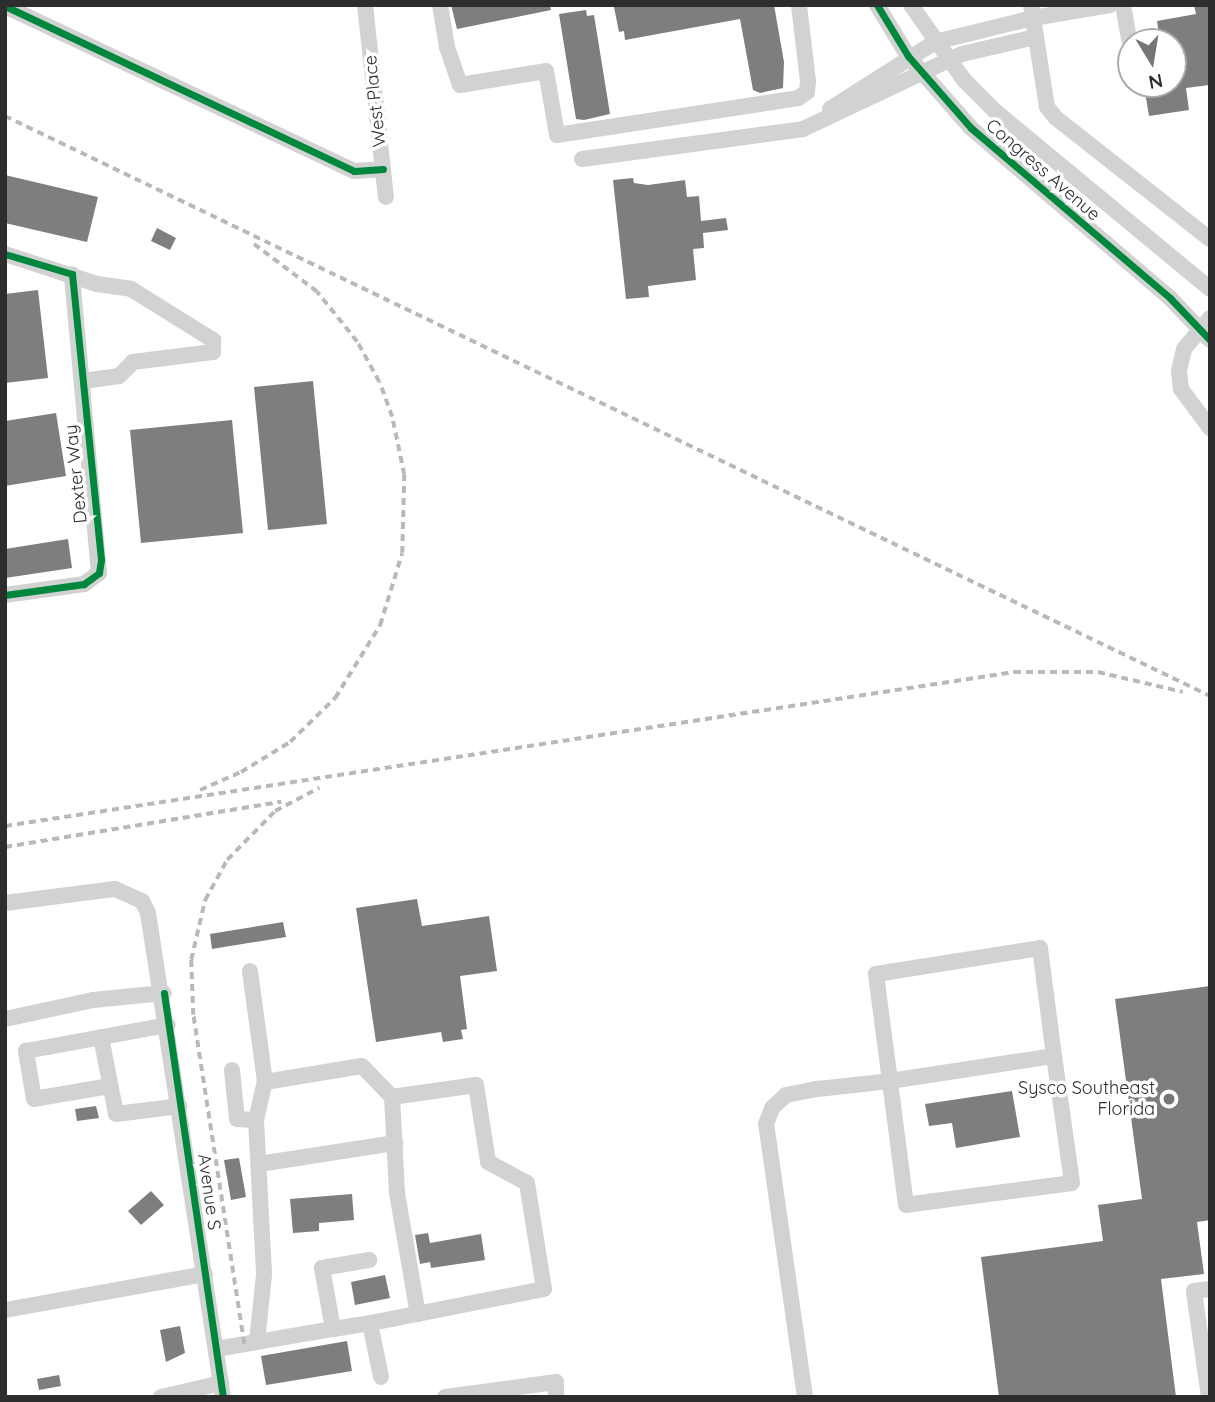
<!DOCTYPE html>
<html>
<head>
<meta charset="utf-8">
<style>
  body { margin:0 }
  #map { position:relative; width:1215px; height:1402px; overflow:hidden; background:#fff; font-family:Quicksand,sans-serif }
  div>[style] { position:absolute }
  .building>* { inset:0; background:#7e7e7e }
  .minor>* { height:16px; margin:-8px; padding:0 8px; transform-origin:8px; border-radius:8px; background:#d2d2d2 }
  .rail>* { height:3.5px; margin-top:-1.75px; transform-origin:0; background:repeating-linear-gradient(90deg,#b9b9b9 0 7px,transparent 0 12px) }
  .cycleway>* { height:7px; margin:-3.5px; padding:0 3.5px; transform-origin:3.5px; border-radius:3.5px; background:#00873e }
  .dots>* { width:19px; height:19px; translate:-50% -50%; box-sizing:border-box; border:4px solid #fff; border-radius:50% }
  span { translate:-50% -50%; white-space:nowrap; text-align:center; line-height:1.15; -webkit-text-stroke:7px #fff; paint-order:stroke }
  .street-label { font-size:18px; color:#2d2d2d }
  .poi-label { font-size:18px; color:#2d2d2d }
  .right { translate:-100% -50%; text-align:right }
  .frame { position:absolute; inset:0; border:7px solid #2d2d2d; pointer-events:none }
  .north { position:absolute; left:1117px; top:28px; width:70px; height:70px; box-sizing:border-box; background:#fff; border:2px solid #ababab; border-radius:50%; rotate:169deg; font-size:19px; font-weight:700; line-height:28px; text-align:center; color:#2d2d2d }
  .north::after { content:''; display:block; margin:auto; width:24px; height:32px; background:#767676; clip-path:polygon(50% 0,100% 100%,50% 72%,0 100%) }
</style>
</head>
<body>
<div id="map">
  <div class="building">
    <i style="clip-path:polygon(451px 5px,550px 5px,551px 10px,457px 29px)"></i>
    <i style="clip-path:polygon(626px 5px,774px 5px,784px 62px,783px 88px,760px 93px,753px 90px,740px 19px,625px 40px,624px 31px,619px 32px,614px 7px)"></i>
    <i style="clip-path:polygon(1194px 5px,1210px 5px,1209px 85px,1186px 88px,1189px 110px,1149px 116px,1144px 86px,1173px 84px,1173px 42px,1160px 42px,1157px 21px,1196px 14px)"></i>
    <i style="clip-path:polygon(586px 10px,587px 16px,594px 15px,610px 114px,584px 120px,576px 119px,559px 14px)"></i>
    <i style="clip-path:polygon(5px 175px,98px 197px,87px 242px,5px 223px)"></i>
    <i style="clip-path:polygon(633px 178px,634px 183px,648px 185px,685px 180px,687px 197px,699px 196px,701px 221px,726px 218px,728px 230px,703px 233px,704px 248px,693px 249px,696px 280px,648px 286px,649px 297px,626px 299px,613px 180px)"></i>
    <i style="clip-path:polygon(157px 228px,176px 238px,170px 250px,151px 241px)"></i>
    <i style="clip-path:polygon(38px 290px,48px 378px,5px 383px,5px 294px)"></i>
    <i style="clip-path:polygon(313px 381px,327px 524px,268px 530px,254px 387px)"></i>
    <i style="clip-path:polygon(56px 413px,66px 476px,5px 486px,5px 421px)"></i>
    <i style="clip-path:polygon(232px 420px,243px 533px,141px 543px,130px 430px)"></i>
    <i style="clip-path:polygon(68px 539px,72px 568px,5px 578px,5px 549px)"></i>
    <i style="clip-path:polygon(417px 899px,422px 926px,489px 916px,497px 971px,460px 976px,467px 1029px,461px 1030px,463px 1039px,443px 1042px,441px 1032px,376px 1042px,356px 908px)"></i>
    <i style="clip-path:polygon(283px 922px,286px 937px,212px 949px,210px 934px)"></i>
    <i style="clip-path:polygon(1210px 986px,1210px 1220px,1197px 1222px,1204px 1274px,1161px 1279px,1176px 1397px,999px 1397px,981px 1257px,1103px 1241px,1098px 1205px,1142px 1199px,1115px 999px)"></i>
    <i style="clip-path:polygon(1012px 1091px,1020px 1137px,956px 1148px,952px 1123px,929px 1126px,925px 1104px)"></i>
    <i style="clip-path:polygon(96px 1106px,99px 1118px,77px 1121px,75px 1109px)"></i>
    <i style="clip-path:polygon(239px 1158px,246px 1197px,231px 1200px,224px 1160px)"></i>
    <i style="clip-path:polygon(151px 1191px,164px 1205px,141px 1225px,128px 1211px)"></i>
    <i style="clip-path:polygon(352px 1194px,354px 1220px,319px 1223px,319px 1231px,293px 1233px,290px 1199px)"></i>
    <i style="clip-path:polygon(428px 1233px,430px 1243px,481px 1234px,485px 1260px,431px 1268px,430px 1262px,420px 1264px,415px 1235px)"></i>
    <i style="clip-path:polygon(385px 1275px,390px 1298px,355px 1305px,351px 1282px)"></i>
    <i style="clip-path:polygon(180px 1326px,185px 1353px,166px 1362px,160px 1330px)"></i>
    <i style="clip-path:polygon(347px 1341px,352px 1371px,266px 1385px,261px 1356px)"></i>
    <i style="clip-path:polygon(59px 1375px,61px 1386px,39px 1390px,37px 1379px)"></i>
  </div>
  <div class="minor">
    <i style="left:365px;top:5px;width:193px;rotate:83.8deg"></i>
    <i style="left:440px;top:5px;width:43px;rotate:80.5deg"></i>
    <i style="left:447px;top:47px;width:40px;rotate:71.1deg"></i>
    <i style="left:460px;top:85px;width:87px;rotate:-9.2deg"></i>
    <i style="left:546px;top:71px;width:65px;rotate:80.2deg"></i>
    <i style="left:557px;top:135px;width:244px;rotate:-8.7deg"></i>
    <i style="left:798px;top:98px;width:11px;rotate:-34deg"></i>
    <i style="left:807px;top:92px;width:11px;rotate:-85deg"></i>
    <i style="left:808px;top:81px;width:77px;rotate:-96.8deg"></i>
    <i style="left:877px;top:5px;width:60px;rotate:58.7deg"></i>
    <i style="left:908px;top:56px;width:96px;rotate:48.8deg"></i>
    <i style="left:971px;top:128px;width:262px;rotate:40.5deg"></i>
    <i style="left:1170px;top:298px;width:58px;rotate:46.4deg"></i>
    <i style="left:911px;top:5px;width:92px;rotate:54.8deg"></i>
    <i style="left:964px;top:80px;width:44px;rotate:45deg"></i>
    <i style="left:995px;top:111px;width:279px;rotate:39.6deg"></i>
    <i style="left:1031px;top:5px;width:103px;rotate:81.1deg"></i>
    <i style="left:1047px;top:107px;width:14px;rotate:51deg"></i>
    <i style="left:1056px;top:118px;width:196px;rotate:38.2deg"></i>
    <i style="left:1123px;top:5px;width:36px;rotate:80deg"></i>
    <i style="left:5px;top:6px;width:386px;rotate:25.3deg"></i>
    <i style="left:354px;top:171px;width:29px;rotate:-4deg"></i>
    <i style="left:830px;top:109px;width:125px;rotate:-32.5deg"></i>
    <i style="left:935px;top:42px;width:101px;rotate:-13.8deg"></i>
    <i style="left:1033px;top:18px;width:78px;rotate:-9.6deg"></i>
    <i style="left:582px;top:159px;width:223px;rotate:-7.7deg"></i>
    <i style="left:803px;top:129px;width:176px;rotate:-25.3deg"></i>
    <i style="left:962px;top:54px;width:75px;rotate:-13.1deg"></i>
    <i style="left:5px;top:254px;width:97px;rotate:18.1deg"></i>
    <i style="left:97px;top:284px;width:34px;rotate:8deg"></i>
    <i style="left:131px;top:289px;width:97px;rotate:31.9deg"></i>
    <i style="left:213px;top:340px;width:12px;rotate:90deg"></i>
    <i style="left:213px;top:352px;width:81px;rotate:172.9deg"></i>
    <i style="left:133px;top:362px;width:20px;rotate:135deg"></i>
    <i style="left:119px;top:376px;width:36px;rotate:172deg"></i>
    <i style="left:1210px;top:318px;width:40px;rotate:130deg"></i>
    <i style="left:1184px;top:349px;width:23px;rotate:103deg"></i>
    <i style="left:1179px;top:371px;width:18px;rotate:84deg"></i>
    <i style="left:1181px;top:389px;width:49px;rotate:53.4deg"></i>
    <i style="left:5px;top:595px;width:80px;rotate:-7.9deg"></i>
    <i style="left:84px;top:584px;width:19px;rotate:-36deg"></i>
    <i style="left:99px;top:573px;width:300px;rotate:-95.2deg"></i>
    <i style="left:5px;top:903px;width:111px;rotate:-7.3deg"></i>
    <i style="left:115px;top:889px;width:30px;rotate:24deg"></i>
    <i style="left:142px;top:901px;width:13px;rotate:63deg"></i>
    <i style="left:148px;top:913px;width:490px;rotate:81.2deg"></i>
    <i style="left:250px;top:971px;width:112px;rotate:82.3deg"></i>
    <i style="left:5px;top:1019px;width:90px;rotate:-12.2deg"></i>
    <i style="left:93px;top:1000px;width:71px;rotate:-5.6deg"></i>
    <i style="left:101px;top:1037px;width:78px;rotate:79deg"></i>
    <i style="left:116px;top:1114px;width:64px;rotate:-7.1deg"></i>
    <i style="left:232px;top:1070px;width:49px;rotate:84.2deg"></i>
    <i style="left:237px;top:1119px;width:19px;rotate:3deg"></i>
    <i style="left:256px;top:1120px;width:155px;rotate:87deg"></i>
    <i style="left:264px;top:1275px;width:67px;rotate:96deg"></i>
    <i style="left:110px;top:1086px;width:77px;rotate:170.3deg"></i>
    <i style="left:34px;top:1099px;width:49px;rotate:-99.5deg"></i>
    <i style="left:26px;top:1051px;width:144px;rotate:-10.4deg"></i>
    <i style="left:392px;top:1097px;width:96px;rotate:87deg"></i>
    <i style="left:397px;top:1193px;width:123px;rotate:80.2deg"></i>
    <i style="left:256px;top:1120px;width:39px;rotate:-77deg"></i>
    <i style="left:265px;top:1082px;width:98px;rotate:-9.4deg"></i>
    <i style="left:362px;top:1066px;width:43px;rotate:45.9deg"></i>
    <i style="left:392px;top:1097px;width:85px;rotate:-8.1deg"></i>
    <i style="left:476px;top:1085px;width:78px;rotate:81.1deg"></i>
    <i style="left:488px;top:1162px;width:44px;rotate:28.3deg"></i>
    <i style="left:527px;top:1183px;width:107px;rotate:80.9deg"></i>
    <i style="left:544px;top:1289px;width:177px;rotate:168.9deg"></i>
    <i style="left:259px;top:1164px;width:138px;rotate:-8.8deg"></i>
    <i style="left:5px;top:1310px;width:203px;rotate:-10.2deg"></i>
    <i style="left:333px;top:1329px;width:37px;rotate:-9deg"></i>
    <i style="left:370px;top:1323px;width:55px;rotate:78.5deg"></i>
    <i style="left:216px;top:1349px;width:119px;rotate:-9.7deg"></i>
    <i style="left:333px;top:1329px;width:62px;rotate:-100.2deg"></i>
    <i style="left:322px;top:1268px;width:48px;rotate:-9.7deg"></i>
    <i style="left:161px;top:1397px;width:62px;rotate:-13.1deg"></i>
    <i style="left:445px;top:1397px;width:112px;rotate:-7.7deg"></i>
    <i style="left:556px;top:1382px;width:15px;rotate:90deg"></i>
    <i style="left:805px;top:1397px;width:276px;rotate:-98.1deg"></i>
    <i style="left:766px;top:1124px;width:17px;rotate:-69deg"></i>
    <i style="left:772px;top:1108px;width:19px;rotate:-43deg"></i>
    <i style="left:786px;top:1095px;width:33px;rotate:-11deg"></i>
    <i style="left:818px;top:1089px;width:72px;rotate:-6.3deg"></i>
    <i style="left:890px;top:1081px;width:166px;rotate:-8.7deg"></i>
    <i style="left:1054px;top:1056px;width:128px;rotate:81.9deg"></i>
    <i style="left:1072px;top:1183px;width:167px;rotate:172.5deg"></i>
    <i style="left:906px;top:1205px;width:125px;rotate:-97.4deg"></i>
    <i style="left:890px;top:1081px;width:108px;rotate:-97.5deg"></i>
    <i style="left:876px;top:974px;width:166px;rotate:-9deg"></i>
    <i style="left:1040px;top:948px;width:109px;rotate:82.6deg"></i>
    <i style="left:1209px;top:1397px;width:107px;rotate:-98.1deg"></i>
    <i style="left:1194px;top:1291px;width:16px;rotate:-7deg"></i>
  </div>
  <div class="rail">
    <i style="left:5px;top:116px;width:1337px;rotate:25.7deg"></i>
    <i style="left:200px;top:790px;width:45px;rotate:-23.7deg"></i>
    <i style="left:241px;top:772px;width:57px;rotate:-31.5deg"></i>
    <i style="left:290px;top:742px;width:63px;rotate:-44.4deg"></i>
    <i style="left:335px;top:698px;width:86px;rotate:-58.3deg"></i>
    <i style="left:380px;top:625px;width:75px;rotate:-73deg"></i>
    <i style="left:402px;top:553px;width:78px;rotate:-88.5deg"></i>
    <i style="left:404px;top:475px;width:59px;rotate:-101.7deg"></i>
    <i style="left:392px;top:417px;width:37px;rotate:-110deg"></i>
    <i style="left:379px;top:382px;width:46px;rotate:-118.8deg"></i>
    <i style="left:357px;top:342px;width:64px;rotate:-128.7deg"></i>
    <i style="left:317px;top:292px;width:81px;rotate:-143deg"></i>
    <i style="left:5px;top:826px;width:1021px;rotate:-8.68deg"></i>
    <i style="left:1014px;top:672px;width:84px"></i>
    <i style="left:1098px;top:672px;width:87px;rotate:13.2deg"></i>
    <i style="left:5px;top:847px;width:280px;rotate:-9.3deg"></i>
    <i style="left:244px;top:1344px;width:333px;rotate:-98.8deg"></i>
    <i style="left:193px;top:1015px;width:55px;rotate:-92.1deg"></i>
    <i style="left:191px;top:960px;width:62px;rotate:-76.9deg"></i>
    <i style="left:205px;top:900px;width:46px;rotate:-61.2deg"></i>
    <i style="left:227px;top:860px;width:69px;rotate:-45.6deg"></i>
    <i style="left:275px;top:811px;width:50px;rotate:-27.6deg"></i>
  </div>
  <div class="cycleway">
    <i style="left:877px;top:5px;width:60px;rotate:58.7deg"></i>
    <i style="left:908px;top:56px;width:96px;rotate:48.8deg"></i>
    <i style="left:971px;top:128px;width:262px;rotate:40.5deg"></i>
    <i style="left:1170px;top:298px;width:58px;rotate:46.4deg"></i>
    <i style="left:5px;top:6px;width:386px;rotate:25.3deg"></i>
    <i style="left:354px;top:171px;width:29px;rotate:-4deg"></i>
    <i style="left:5px;top:254px;width:70px;rotate:16.6deg"></i>
    <i style="left:72px;top:274px;width:287px;rotate:84.2deg"></i>
    <i style="left:101px;top:560px;width:13px;rotate:99deg"></i>
    <i style="left:99px;top:573px;width:19px;rotate:144deg"></i>
    <i style="left:84px;top:584px;width:80px;rotate:172.1deg"></i>
    <i style="left:164px;top:993px;width:408px;rotate:81.7deg"></i>
  </div>
  <div class="dots">
    <i style="left:1169px;top:1099px;background:#767676"></i>
  </div>
  <div class="street-label">
    <span style="left:375px;top:101px;rotate:-96deg">West Place</span>
    <span style="left:1043px;top:170px;rotate:41deg">Congress Avenue</span>
    <span style="left:76px;top:474px;rotate:-96deg">Dexter Way</span>
    <span style="left:209px;top:1192px;rotate:82deg">Avenue S</span>
  </div>
  <div class="poi-label">
    <span class="right" style="left:1155px;top:1099px">Sysco Southeast<br>Florida</span>
  </div>
  <div class="frame"></div>
  <div class="north">N</div>
</div>
</body>
</html>
